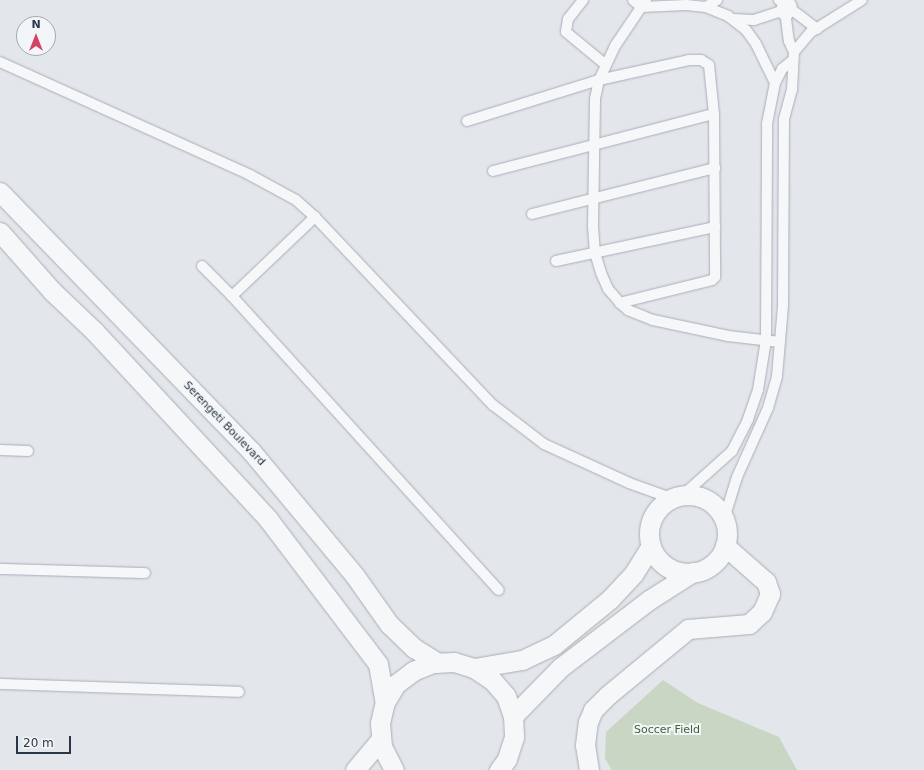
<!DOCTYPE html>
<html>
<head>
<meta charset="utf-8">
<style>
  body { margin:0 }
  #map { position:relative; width:924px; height:770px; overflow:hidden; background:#e3e7eb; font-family:"DejaVu Sans",sans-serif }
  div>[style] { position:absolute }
  .green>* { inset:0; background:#c9d6c3 }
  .roads { filter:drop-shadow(0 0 1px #a7aeb6) drop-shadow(0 0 1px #a7aeb6) }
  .lane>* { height:10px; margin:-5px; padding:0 5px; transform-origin:5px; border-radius:5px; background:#f6f7f9 }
  .street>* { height:19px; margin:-9.5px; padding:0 9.5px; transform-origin:9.5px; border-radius:9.5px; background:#f6f7f9 }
  .street>.ring { margin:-9.5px; padding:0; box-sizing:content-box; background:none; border:19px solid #f6f7f9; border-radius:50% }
  span { translate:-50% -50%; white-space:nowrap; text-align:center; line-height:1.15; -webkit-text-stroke:4px #f2f6f8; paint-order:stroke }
  .street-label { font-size:11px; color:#293645 }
  .park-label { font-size:11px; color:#426136 }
  .north { position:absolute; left:16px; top:16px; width:40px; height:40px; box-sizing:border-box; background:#f2f6f8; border:1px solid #a2a9b0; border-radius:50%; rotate:0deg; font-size:11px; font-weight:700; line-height:16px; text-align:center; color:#293645 }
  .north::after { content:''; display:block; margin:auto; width:14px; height:18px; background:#d64265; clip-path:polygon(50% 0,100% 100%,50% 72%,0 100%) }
  .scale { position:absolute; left:16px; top:736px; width:55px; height:18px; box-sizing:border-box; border:2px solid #293645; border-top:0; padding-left:5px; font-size:12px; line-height:14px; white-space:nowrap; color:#293645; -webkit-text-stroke:3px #f2f6f8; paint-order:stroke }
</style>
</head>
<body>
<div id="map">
  <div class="green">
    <i style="clip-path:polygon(663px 680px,698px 703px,779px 737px,797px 770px,612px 770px,605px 759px,606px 732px)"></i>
  </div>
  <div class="roads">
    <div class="lane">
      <i style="left:583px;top:0;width:24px;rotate:128deg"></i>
      <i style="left:568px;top:19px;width:13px;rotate:99deg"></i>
      <i style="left:566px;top:32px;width:52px;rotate:39.5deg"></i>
      <i style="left:633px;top:0;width:11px;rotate:41deg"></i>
      <i style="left:641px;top:7px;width:45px;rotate:-2.5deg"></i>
      <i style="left:686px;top:5px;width:20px;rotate:6deg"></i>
      <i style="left:706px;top:7px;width:24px;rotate:22deg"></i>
      <i style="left:728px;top:16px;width:23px;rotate:38deg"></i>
      <i style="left:746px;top:30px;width:17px;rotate:54deg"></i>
      <i style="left:756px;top:44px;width:43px;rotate:64deg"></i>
      <i style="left:646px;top:0;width:55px;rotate:124deg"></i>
      <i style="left:615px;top:46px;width:38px;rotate:115deg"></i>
      <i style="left:599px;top:80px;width:19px;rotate:102deg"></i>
      <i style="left:595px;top:99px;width:127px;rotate:90.9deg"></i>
      <i style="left:593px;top:226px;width:27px;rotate:86deg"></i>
      <i style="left:595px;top:253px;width:21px;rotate:73deg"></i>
      <i style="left:601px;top:273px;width:17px;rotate:66deg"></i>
      <i style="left:608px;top:289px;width:18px;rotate:49deg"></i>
      <i style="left:620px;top:303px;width:11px;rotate:41deg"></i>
      <i style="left:628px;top:310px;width:27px;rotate:22deg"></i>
      <i style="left:653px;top:320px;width:77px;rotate:12deg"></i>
      <i style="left:728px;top:336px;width:52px;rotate:6.6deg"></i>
      <i style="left:779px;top:0;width:48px;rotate:37.3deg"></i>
      <i style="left:706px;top:7px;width:13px;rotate:-32deg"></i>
      <i style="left:733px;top:19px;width:21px;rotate:3deg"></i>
      <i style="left:754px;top:20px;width:33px;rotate:-18deg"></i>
      <i style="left:785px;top:10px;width:31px;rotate:83deg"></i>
      <i style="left:789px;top:41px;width:12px;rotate:66deg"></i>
      <i style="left:0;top:62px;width:274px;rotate:24.3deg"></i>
      <i style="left:250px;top:175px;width:52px;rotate:28.5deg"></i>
      <i style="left:296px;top:200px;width:25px;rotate:42deg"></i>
      <i style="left:315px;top:217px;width:259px;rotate:46.6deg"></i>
      <i style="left:493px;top:405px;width:64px;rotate:37.4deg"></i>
      <i style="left:544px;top:444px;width:94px;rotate:24.6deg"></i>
      <i style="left:629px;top:483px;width:45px;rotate:19.7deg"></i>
      <i style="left:467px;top:121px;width:138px;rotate:-17.3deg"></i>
      <i style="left:599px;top:80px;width:92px;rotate:-12.5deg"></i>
      <i style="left:689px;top:60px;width:12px"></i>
      <i style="left:701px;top:60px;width:9px;rotate:32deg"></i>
      <i style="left:709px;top:65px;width:49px;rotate:84.2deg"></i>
      <i style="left:714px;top:114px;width:163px;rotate:89.6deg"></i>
      <i style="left:715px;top:277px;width:4px;rotate:135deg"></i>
      <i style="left:712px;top:280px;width:95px;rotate:166deg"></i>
      <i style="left:493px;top:171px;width:228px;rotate:-14.5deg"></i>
      <i style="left:532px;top:214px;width:189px;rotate:-14.1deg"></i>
      <i style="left:556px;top:261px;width:163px;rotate:-12.1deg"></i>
      <i style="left:202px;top:266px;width:42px;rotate:45deg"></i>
      <i style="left:232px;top:296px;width:115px;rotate:-43.6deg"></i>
      <i style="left:232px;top:296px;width:397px;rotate:47.8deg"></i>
      <i style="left:0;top:450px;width:28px;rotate:2deg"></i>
      <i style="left:683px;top:495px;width:66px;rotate:-41.9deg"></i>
      <i style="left:732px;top:451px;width:36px;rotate:-63deg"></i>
      <i style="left:748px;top:419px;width:31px;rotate:-71deg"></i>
      <i style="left:758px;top:390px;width:51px;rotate:-80.9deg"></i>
      <i style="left:766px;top:340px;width:216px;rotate:-89.7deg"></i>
      <i style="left:767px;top:124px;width:42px;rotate:-79deg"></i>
      <i style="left:775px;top:83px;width:16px;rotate:-63deg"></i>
      <i style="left:782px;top:69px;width:14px;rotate:-39deg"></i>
      <i style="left:724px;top:519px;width:44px;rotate:-72.8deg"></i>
      <i style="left:737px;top:477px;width:76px;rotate:-65.8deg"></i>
      <i style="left:768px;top:408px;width:33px;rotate:-74deg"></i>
      <i style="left:777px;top:376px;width:70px;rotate:-85.1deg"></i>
      <i style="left:783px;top:306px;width:187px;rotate:-89.7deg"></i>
      <i style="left:784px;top:119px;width:30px;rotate:-75deg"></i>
      <i style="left:792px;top:90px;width:38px;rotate:-87deg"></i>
      <i style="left:794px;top:52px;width:26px;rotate:-50deg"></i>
      <i style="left:811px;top:32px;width:60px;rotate:-32.1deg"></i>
      <i style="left:0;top:569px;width:145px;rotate:1.6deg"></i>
      <i style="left:0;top:684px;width:239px;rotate:1.9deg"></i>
    </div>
    <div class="street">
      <i style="left:785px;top:10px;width:4px;rotate:-63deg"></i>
      <i style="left:0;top:192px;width:361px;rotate:45.9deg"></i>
      <i style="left:251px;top:451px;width:163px;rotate:50.2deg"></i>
      <i style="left:355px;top:576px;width:59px;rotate:54.7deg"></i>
      <i style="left:389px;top:624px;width:35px;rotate:44deg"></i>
      <i style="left:414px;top:648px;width:28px;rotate:32deg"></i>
      <i style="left:0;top:232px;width:79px;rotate:48.6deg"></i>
      <i style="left:52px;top:291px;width:59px;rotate:43.6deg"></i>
      <i style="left:95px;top:332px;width:255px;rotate:47.2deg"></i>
      <i style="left:268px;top:519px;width:182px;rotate:52.8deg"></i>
      <i style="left:378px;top:664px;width:39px;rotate:80deg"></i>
      <i class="ring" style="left:649px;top:495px;width:59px;height:59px"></i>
      <i style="left:474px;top:668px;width:49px;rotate:-9.5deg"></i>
      <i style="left:522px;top:660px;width:35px;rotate:-25deg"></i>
      <i style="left:554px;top:645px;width:72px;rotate:-39.4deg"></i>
      <i style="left:610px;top:599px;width:35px;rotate:-47deg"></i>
      <i style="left:634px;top:573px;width:32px;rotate:-58deg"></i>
      <i style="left:513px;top:716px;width:69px;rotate:-45.6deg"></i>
      <i style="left:561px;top:667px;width:111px;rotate:-37.3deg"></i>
      <i style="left:649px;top:600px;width:52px;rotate:-32.5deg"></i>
      <i style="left:355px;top:770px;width:40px;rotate:-50deg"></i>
      <i style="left:394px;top:770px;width:27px;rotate:-117deg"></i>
      <i style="left:382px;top:746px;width:23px;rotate:-95deg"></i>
      <i style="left:380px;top:723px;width:22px;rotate:-77deg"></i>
      <i style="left:385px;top:702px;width:21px;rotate:-59deg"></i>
      <i style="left:396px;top:684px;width:21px;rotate:-37deg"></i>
      <i style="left:413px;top:671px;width:22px;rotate:-22deg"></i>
      <i style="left:433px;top:663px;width:21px;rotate:-3deg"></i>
      <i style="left:454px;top:662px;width:21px;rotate:17deg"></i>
      <i style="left:474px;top:668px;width:22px;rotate:34deg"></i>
      <i style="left:492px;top:680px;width:21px;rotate:49deg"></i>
      <i style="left:506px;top:696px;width:21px;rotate:71deg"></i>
      <i style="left:513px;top:716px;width:21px;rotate:87deg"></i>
      <i style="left:514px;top:737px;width:23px;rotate:108deg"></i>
      <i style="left:507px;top:759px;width:14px;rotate:126deg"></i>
      <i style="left:589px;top:770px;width:25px;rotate:-99deg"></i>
      <i style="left:585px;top:745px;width:23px;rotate:-83deg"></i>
      <i style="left:588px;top:722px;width:13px;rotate:-67deg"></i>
      <i style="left:593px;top:710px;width:21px;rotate:-45deg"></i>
      <i style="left:608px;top:695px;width:104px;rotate:-39.5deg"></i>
      <i style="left:688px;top:629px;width:61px;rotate:-4.7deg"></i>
      <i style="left:749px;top:624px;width:18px;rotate:-43deg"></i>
      <i style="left:762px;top:612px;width:20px;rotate:-66deg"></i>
      <i style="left:770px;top:594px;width:13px;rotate:-108deg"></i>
      <i style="left:766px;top:582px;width:55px;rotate:-138.7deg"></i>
    </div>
  </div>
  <div class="street-label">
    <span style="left:224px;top:424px;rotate:46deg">Serengeti Boulevard</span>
  </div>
  <div class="park-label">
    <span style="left:667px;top:730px">Soccer Field</span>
  </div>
  <div class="north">N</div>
  <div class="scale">20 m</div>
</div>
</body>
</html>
